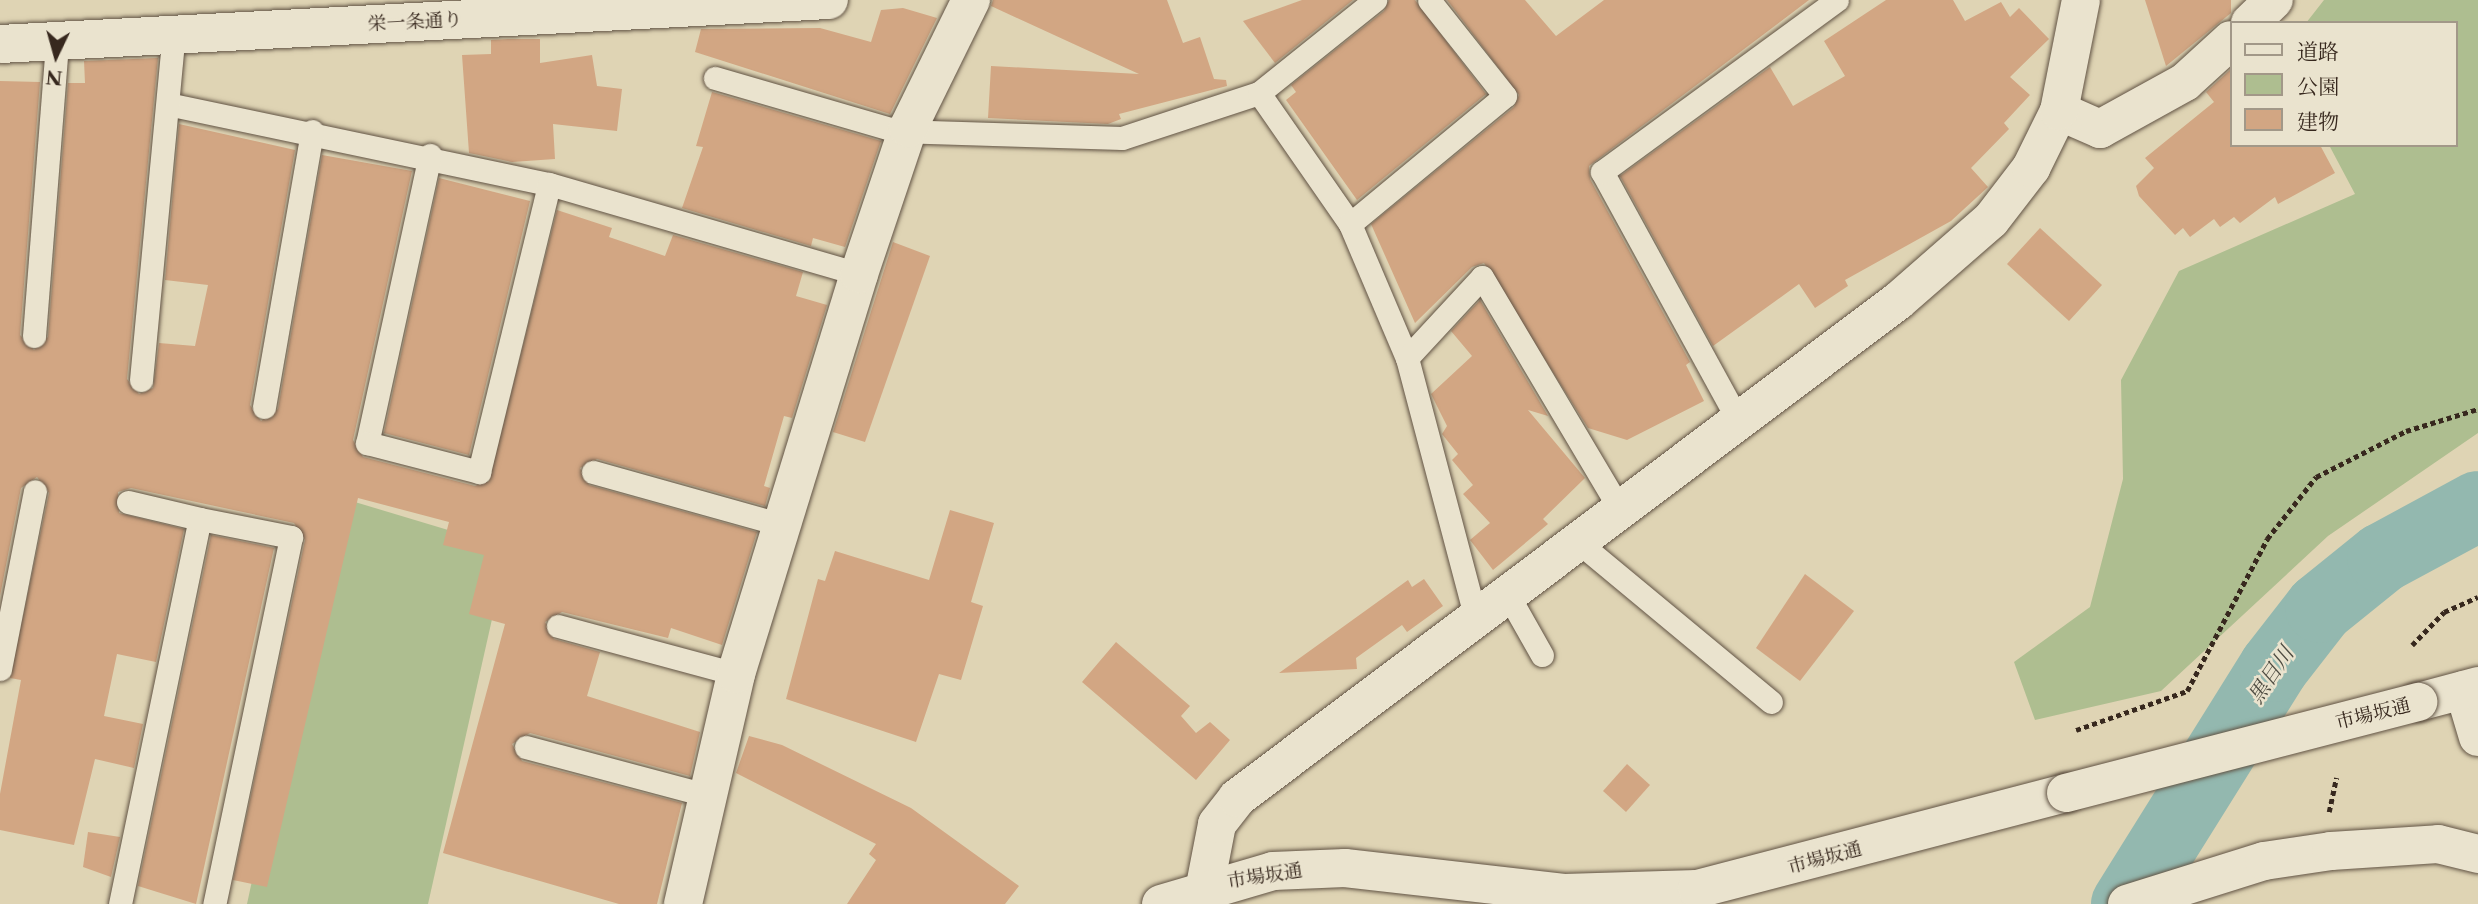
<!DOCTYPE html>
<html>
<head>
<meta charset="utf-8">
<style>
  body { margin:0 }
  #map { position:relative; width:2478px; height:904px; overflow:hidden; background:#dfd4b4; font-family:"Libre Caslon Text","Noto Serif JP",serif }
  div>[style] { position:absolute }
  .green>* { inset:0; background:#aebe90 }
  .river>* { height:70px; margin:-35px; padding:0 35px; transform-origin:35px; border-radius:35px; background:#93b8af }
  .building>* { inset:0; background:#d2a683 }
  .path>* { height:4.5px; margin-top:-2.25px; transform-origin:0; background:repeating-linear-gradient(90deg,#37281e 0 5px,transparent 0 8.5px) }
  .roads { filter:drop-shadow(0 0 2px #615344) drop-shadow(0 0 2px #615344) }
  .service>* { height:23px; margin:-11.5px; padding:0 11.5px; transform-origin:11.5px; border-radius:11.5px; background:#eae3ce }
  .minor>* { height:38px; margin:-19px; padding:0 19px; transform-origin:19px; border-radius:19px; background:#eae3ce }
  .tertiary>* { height:38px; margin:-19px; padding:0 19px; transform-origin:19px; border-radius:19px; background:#eae3ce }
  .bridges { filter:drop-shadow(0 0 2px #615344) drop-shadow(0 0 2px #615344) }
  .tertiary-bridge>* { height:38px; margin:-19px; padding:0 19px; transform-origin:19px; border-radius:19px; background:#eae3ce }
  span { translate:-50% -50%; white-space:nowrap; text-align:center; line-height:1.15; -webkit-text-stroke:5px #eae3ce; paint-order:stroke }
  .street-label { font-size:19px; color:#37281e }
  .water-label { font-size:21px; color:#4e4c42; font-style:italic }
  .legend { position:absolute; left:2230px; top:21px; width:228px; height:126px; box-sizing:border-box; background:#eae3ce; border:2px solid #a29888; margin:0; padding:9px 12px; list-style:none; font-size:21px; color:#37281e }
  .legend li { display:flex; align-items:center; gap:14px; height:35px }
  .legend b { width:35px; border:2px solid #a29888 }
  .north { position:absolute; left:21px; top:21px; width:70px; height:70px; -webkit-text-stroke:5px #eae3ce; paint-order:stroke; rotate:185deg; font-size:19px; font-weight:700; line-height:28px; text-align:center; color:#37281e }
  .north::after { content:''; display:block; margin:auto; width:24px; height:32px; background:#37281e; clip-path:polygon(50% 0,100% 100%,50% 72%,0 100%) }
</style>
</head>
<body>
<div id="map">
  <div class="green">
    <i style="clip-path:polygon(2324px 0,2478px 0,2478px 433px,2328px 536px,2161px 691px,2035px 720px,2014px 662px,2090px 607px,2123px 479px,2121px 380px,2179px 271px,2355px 194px,2329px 145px,2455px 145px,2455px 23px,2306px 23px)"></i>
    <i style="clip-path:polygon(335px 496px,508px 548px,428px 904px,247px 904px)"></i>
  </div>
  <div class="river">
    <i style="left:2126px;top:904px;width:279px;rotate:-58deg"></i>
    <i style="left:2274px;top:667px;width:75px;rotate:-52.1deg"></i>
    <i style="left:2320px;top:608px;width:80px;rotate:-38.9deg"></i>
    <i style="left:2382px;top:558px;width:109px;rotate:-28.4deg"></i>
  </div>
  <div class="building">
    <i style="clip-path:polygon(993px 0,1167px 0,1183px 43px,1200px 37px,1214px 79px,1226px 80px,1227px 86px,1119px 114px,1121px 119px,1108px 124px,988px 118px,991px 66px,1139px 74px,991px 6px)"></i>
    <i style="clip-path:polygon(1302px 0,1353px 0,1275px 63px,1243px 21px)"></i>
    <i style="clip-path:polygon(1389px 0,1415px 0,1486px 94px,1357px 200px,1286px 100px,1296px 92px,1291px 85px,1384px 11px)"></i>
    <i style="clip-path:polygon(1447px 0,1525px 0,1556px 36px,1604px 0,1809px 0,1589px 166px,1590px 179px,1690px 362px,1686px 365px,1704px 401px,1627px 440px,1588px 428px,1484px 263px,1472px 267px,1415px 323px,1371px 224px,1514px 107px,1519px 95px)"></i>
    <i style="clip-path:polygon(1886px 0,1953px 0,1965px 21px,2001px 2px,2010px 17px,2019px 8px,2049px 39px,2010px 77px,2030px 95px,2004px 123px,2009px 129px,1971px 168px,1988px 187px,1951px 221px,1845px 280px,1848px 286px,1815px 308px,1799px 284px,1713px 346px,1620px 176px,1770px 67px,1793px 106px,1845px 76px,1824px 41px)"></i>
    <i style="clip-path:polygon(2145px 0,2231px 0,2231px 13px,2166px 66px)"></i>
    <i style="clip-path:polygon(903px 8px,937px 18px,890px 114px,695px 52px,701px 29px,820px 28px,871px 42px,881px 10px)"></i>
    <i style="clip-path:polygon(508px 39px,540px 39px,540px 63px,592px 55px,597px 86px,622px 89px,617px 131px,553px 124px,555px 159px,512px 162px,469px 153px,462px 55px,491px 54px,491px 40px)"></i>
    <i style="clip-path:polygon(158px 58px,127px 379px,139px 394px,153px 388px,159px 343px,195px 346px,208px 285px,165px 280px,179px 124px,295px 150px,250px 405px,261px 421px,278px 409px,322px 155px,412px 171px,353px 440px,363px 457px,475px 486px,489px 481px,557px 210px,612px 228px,609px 237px,665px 256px,673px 235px,803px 272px,796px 296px,827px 305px,792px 418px,784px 416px,764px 486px,770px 488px,765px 506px,597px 459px,580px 468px,589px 485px,757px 532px,722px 645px,671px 628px,668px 638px,562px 612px,545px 622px,554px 639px,600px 652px,587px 696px,700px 732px,690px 776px,530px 733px,512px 744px,522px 761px,682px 803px,657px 904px,619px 904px,443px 853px,505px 624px,469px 614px,484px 555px,443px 545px,449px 522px,358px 498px,267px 887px,233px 880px,305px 540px,294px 523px,131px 488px,118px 492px,119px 513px,184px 529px,156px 662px,117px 654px,104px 716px,143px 724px,134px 768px,95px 759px,74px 845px,0 830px,0 794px,21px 680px,10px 678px,49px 493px,37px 477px,21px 488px,0 596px,0 81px,40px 82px,20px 335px,34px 350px,48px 337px,68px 83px,85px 83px,84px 61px)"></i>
    <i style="clip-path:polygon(2231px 69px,2231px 145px,2320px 145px,2335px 173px,2278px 204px,2275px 197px,2240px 223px,2234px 217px,2220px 227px,2214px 219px,2190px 237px,2183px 228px,2175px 235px,2139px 196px,2136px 186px,2154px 168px,2145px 158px,2214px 102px,2206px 92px)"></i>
    <i style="clip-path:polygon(712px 92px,881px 141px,845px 247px,813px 238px,811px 246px,682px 208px,703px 147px,696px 146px)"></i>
    <i style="clip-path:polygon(439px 178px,530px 201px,469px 455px,384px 433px)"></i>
    <i style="clip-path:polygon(2040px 228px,2102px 285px,2069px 321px,2007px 264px)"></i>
    <i style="clip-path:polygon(893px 242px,930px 256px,865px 442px,833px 432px)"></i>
    <i style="clip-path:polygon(1480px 300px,1548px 416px,1528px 410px,1585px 478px,1543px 519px,1548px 524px,1493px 570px,1470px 540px,1490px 523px,1463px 494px,1473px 485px,1452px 460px,1458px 454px,1442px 434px,1447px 426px,1431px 394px,1472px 356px,1451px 331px)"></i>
    <i style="clip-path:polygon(950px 510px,994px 523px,971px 602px,983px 606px,961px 680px,939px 674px,916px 742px,786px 699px,818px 579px,825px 581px,835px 551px,929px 580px)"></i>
    <i style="clip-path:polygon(211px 535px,274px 548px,196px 904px,138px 886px)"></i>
    <i style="clip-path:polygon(1805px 574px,1854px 611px,1800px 681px,1756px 648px)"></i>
    <i style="clip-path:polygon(1424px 579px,1443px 606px,1407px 632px,1402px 625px,1356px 658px,1357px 669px,1279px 673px,1408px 580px,1412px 587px)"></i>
    <i style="clip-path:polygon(1116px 642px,1190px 706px,1181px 716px,1196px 733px,1210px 722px,1230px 740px,1196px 780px,1082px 682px)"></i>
    <i style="clip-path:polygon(749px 736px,782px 745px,911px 808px,1019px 886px,1005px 904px,847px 904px,876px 860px,869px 854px,876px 844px,736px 773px)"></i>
    <i style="clip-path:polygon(1627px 764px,1650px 785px,1626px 812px,1603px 791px)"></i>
    <i style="clip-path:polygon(88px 832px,120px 837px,111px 877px,83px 867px)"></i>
  </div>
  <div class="path">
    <i style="left:2412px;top:645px;width:46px;rotate:-45.9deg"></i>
    <i style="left:2444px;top:612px;width:37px;rotate:-24deg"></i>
    <i style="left:2076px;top:730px;width:118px;rotate:-19.4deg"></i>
    <i style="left:2187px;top:691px;width:172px;rotate:-62.2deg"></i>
    <i style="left:2267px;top:539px;width:79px;rotate:-51.7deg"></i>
    <i style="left:2316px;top:477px;width:101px;rotate:-27.1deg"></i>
    <i style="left:2406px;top:431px;width:75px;rotate:-17deg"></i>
    <i style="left:2329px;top:812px;width:35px;rotate:-78deg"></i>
  </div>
  <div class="roads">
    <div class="service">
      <i style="left:715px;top:78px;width:190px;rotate:16.2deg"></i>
      <i style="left:897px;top:131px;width:225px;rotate:1.8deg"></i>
      <i style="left:1122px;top:138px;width:144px;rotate:-18.2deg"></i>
      <i style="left:1259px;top:93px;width:149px;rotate:-38.7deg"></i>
      <i style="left:1259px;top:93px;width:160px;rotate:55.2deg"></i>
      <i style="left:1350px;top:224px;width:146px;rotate:67deg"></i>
      <i style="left:1407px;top:358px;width:270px;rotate:75.2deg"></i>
      <i style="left:168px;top:104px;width:389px;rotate:11.9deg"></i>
      <i style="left:549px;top:184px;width:323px;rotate:16.2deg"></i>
      <i style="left:430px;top:155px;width:295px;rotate:102.3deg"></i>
      <i style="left:367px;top:443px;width:116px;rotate:14.5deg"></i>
      <i style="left:479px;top:472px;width:296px;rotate:-76.3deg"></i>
      <i style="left:1350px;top:224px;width:201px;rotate:-39.6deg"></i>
      <i style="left:1505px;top:96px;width:122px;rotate:-128.4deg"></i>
      <i style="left:34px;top:336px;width:296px;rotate:-85.5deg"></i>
      <i style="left:1407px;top:358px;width:110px;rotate:-47.2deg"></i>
      <i style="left:1482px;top:277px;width:270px;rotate:59.3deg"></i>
      <i style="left:141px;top:380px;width:348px;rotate:-84.6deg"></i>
      <i style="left:264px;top:407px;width:280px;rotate:-80.1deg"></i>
      <i style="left:1738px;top:420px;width:283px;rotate:-118.7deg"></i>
      <i style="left:1602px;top:172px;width:291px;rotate:-36.2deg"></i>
      <i style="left:593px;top:472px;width:193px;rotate:15.6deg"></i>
      <i style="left:128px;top:502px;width:74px;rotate:13.3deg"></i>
      <i style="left:1577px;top:541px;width:252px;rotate:39.7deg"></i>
      <i style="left:1508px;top:595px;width:69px;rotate:60.5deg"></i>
      <i style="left:558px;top:626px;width:184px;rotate:15.1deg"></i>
      <i style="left:0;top:669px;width:181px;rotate:-78.9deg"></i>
      <i style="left:526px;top:747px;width:183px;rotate:14.9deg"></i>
      <i style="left:120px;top:904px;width:393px;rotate:-78.3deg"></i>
      <i style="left:200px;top:519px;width:93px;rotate:11.2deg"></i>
      <i style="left:291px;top:537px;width:375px;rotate:101.8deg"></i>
    </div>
    <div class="minor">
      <i style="left:2250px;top:23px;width:33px;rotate:-44deg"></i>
      <i style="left:0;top:44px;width:830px;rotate:-3.04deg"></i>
      <i style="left:2059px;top:111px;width:45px;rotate:23.7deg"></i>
      <i style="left:2100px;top:129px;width:97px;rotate:-28.9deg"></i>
      <i style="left:2185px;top:82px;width:62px;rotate:-42.4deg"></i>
      <i style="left:2464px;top:690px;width:49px;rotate:73.4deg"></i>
      <i style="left:683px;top:904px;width:236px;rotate:-77deg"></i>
      <i style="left:736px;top:674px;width:418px;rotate:-72.9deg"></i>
      <i style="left:859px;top:274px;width:154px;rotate:-71.4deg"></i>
      <i style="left:908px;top:128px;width:143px;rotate:-63.8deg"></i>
      <i style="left:2127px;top:904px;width:144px;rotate:-17.4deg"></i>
      <i style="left:2264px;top:861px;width:68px;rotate:-8.5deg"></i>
      <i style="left:2331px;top:851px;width:107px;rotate:-3.7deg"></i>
      <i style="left:2438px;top:844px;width:41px;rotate:14deg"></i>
    </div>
    <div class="tertiary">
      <i style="left:2418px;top:702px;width:62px;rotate:-14.9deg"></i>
      <i style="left:1205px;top:886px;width:63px;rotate:-79deg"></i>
      <i style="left:1217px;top:824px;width:33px;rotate:-52deg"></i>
      <i style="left:1237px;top:798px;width:827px;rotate:-36.94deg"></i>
      <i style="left:1898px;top:301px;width:123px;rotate:-41.1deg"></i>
      <i style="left:1991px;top:220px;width:66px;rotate:-52.4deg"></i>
      <i style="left:2031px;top:168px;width:64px;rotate:-63.8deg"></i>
      <i style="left:2059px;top:111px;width:113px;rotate:-78.8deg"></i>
      <i style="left:1161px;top:904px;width:117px;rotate:-16.4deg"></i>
      <i style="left:1273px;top:871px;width:72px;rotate:-2.4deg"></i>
      <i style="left:1345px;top:868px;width:220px;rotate:6.5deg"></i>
      <i style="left:1564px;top:893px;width:133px;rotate:-1.7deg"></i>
      <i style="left:1697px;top:889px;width:381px;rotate:-14.6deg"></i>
    </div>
  </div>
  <div class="bridges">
    <div class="tertiary-bridge">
      <i style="left:2066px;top:793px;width:364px;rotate:-14.5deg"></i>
    </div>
  </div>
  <div class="street-label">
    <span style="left:415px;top:22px;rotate:-3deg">栄一条通り</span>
    <span style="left:2373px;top:714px;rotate:-14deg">市場坂通</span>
    <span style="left:1825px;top:858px;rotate:-15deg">市場坂通</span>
    <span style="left:1265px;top:876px;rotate:-9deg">市場坂通</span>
  </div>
  <div class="water-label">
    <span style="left:2271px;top:675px;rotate:-56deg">黒目川</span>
  </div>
  <ul class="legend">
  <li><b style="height:9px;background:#eae3ce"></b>道路</li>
  <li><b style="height:19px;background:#aebe90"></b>公園</li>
  <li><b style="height:19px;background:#d2a683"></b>建物</li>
  </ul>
  <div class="north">N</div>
</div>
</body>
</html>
